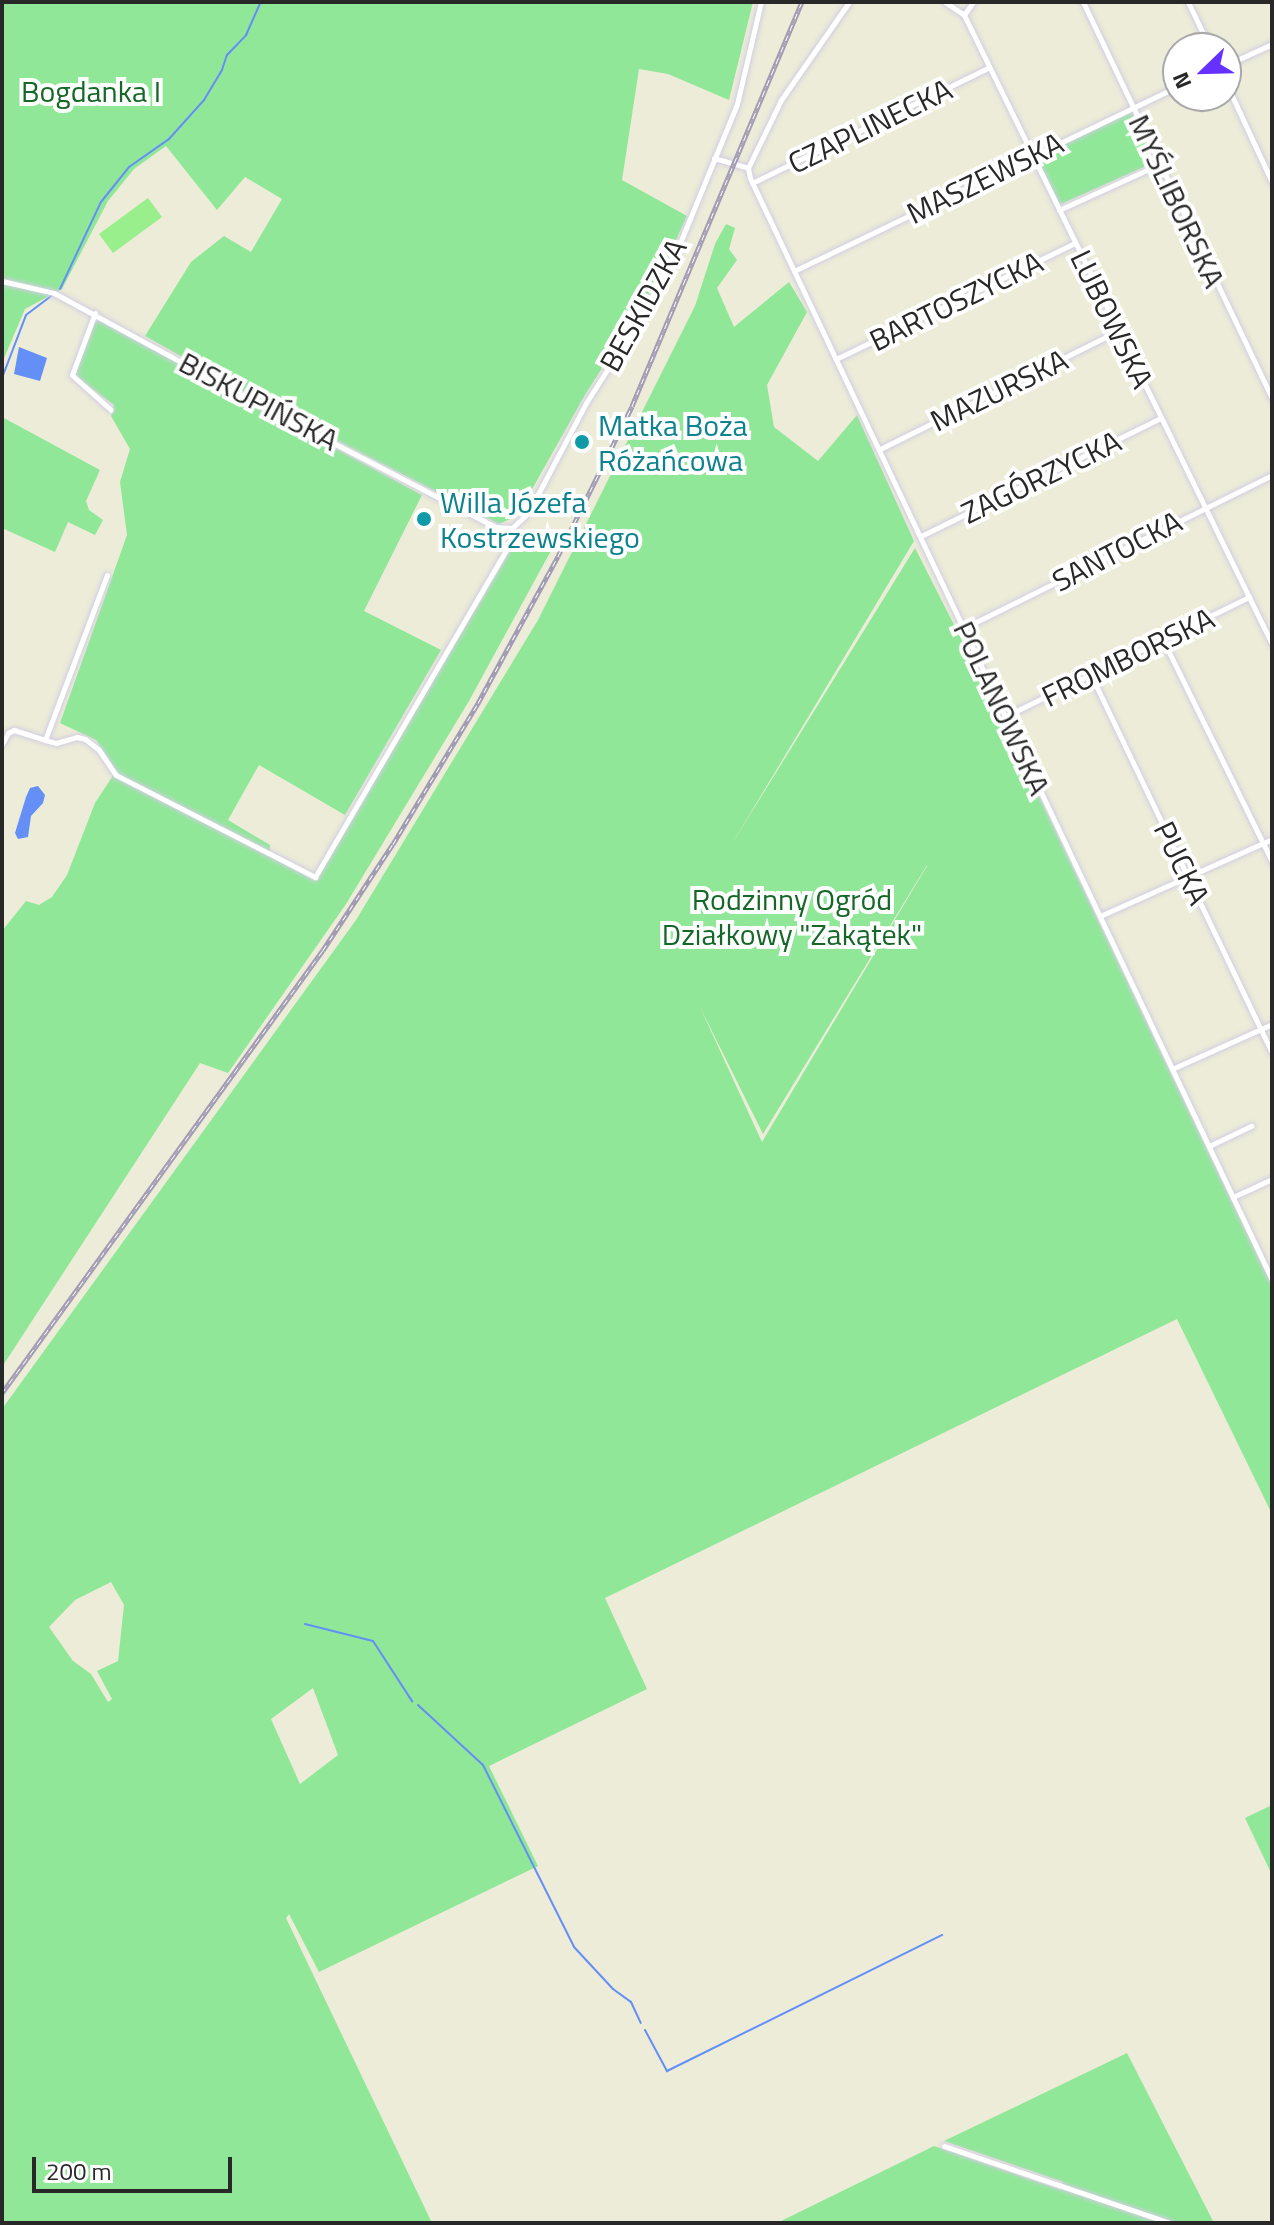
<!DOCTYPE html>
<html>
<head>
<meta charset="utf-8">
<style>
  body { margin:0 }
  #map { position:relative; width:1274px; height:2225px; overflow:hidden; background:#ececd8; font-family:"Titillium Web",sans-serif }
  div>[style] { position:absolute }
  .green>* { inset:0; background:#90e798 }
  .pitch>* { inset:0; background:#99ef8b }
  .water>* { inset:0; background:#638ff6 }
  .stream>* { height:2px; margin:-1px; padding:0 1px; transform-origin:1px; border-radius:1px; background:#638ff6 }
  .roads { filter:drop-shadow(0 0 2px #d2cde2) drop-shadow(0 0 2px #d2cde2) }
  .street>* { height:5px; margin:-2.5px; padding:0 2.5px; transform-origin:2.5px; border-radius:2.5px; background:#fff }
  .rail>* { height:5px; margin-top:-2.5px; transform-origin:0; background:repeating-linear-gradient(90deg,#fff 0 6px,#a29bb4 0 12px); box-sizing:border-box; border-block:2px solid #a29bb4 }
  .dots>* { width:22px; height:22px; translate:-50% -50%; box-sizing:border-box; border:4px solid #fff; border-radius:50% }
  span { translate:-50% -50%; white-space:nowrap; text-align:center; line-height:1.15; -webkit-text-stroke:8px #fff; paint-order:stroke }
  .park-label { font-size:30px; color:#156827 }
  .street-label { font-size:30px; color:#282828 }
  .culture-label { font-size:30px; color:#0d838f }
  .left { translate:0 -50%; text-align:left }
  .frame { position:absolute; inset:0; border:4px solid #282828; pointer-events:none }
  .north { position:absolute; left:1162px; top:32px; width:80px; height:80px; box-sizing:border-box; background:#fff; border:2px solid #a9a9a9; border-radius:50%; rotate:247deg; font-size:22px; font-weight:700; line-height:32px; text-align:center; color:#282828 }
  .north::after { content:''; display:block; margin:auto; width:28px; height:36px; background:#6531ff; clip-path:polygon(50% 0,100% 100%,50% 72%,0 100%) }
  .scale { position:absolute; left:32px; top:2157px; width:200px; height:36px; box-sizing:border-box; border:4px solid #282828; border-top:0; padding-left:10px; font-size:24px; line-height:28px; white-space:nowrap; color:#282828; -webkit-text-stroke:6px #fff; paint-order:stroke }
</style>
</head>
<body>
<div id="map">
  <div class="green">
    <i style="clip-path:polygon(2px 2px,753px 2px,729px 100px,668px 74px,639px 69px,622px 180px,687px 216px,659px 278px,585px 395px,517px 516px,499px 524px,262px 402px,145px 336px,191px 262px,224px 236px,251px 252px,282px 199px,245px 177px,217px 210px,166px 146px,134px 169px,108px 201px,62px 289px,25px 309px,2px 363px)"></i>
    <i style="clip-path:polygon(1131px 111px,1153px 163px,1059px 205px,1036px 155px)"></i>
    <i style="clip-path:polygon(evenodd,726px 224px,735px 228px,729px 249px,737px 260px,717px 288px,734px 327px,789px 282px,807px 312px,767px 385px,774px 427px,818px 461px,857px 415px,914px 541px,730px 847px,915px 548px,1008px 731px,1272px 1286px,1272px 1514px,1177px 1319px,605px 1598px,647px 1689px,489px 1766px,538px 1866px,319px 1972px,289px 1914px,286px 1918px,432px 2223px,2px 2223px,2px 1409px,356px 920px,538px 620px,695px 306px,715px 244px,726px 224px,927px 865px,927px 866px,762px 1142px,699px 1005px,763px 1134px,927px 865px,726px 224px,111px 1582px,124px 1605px,118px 1661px,97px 1671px,112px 1699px,108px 1702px,91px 1674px,73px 1661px,49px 1627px,75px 1600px,111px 1582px,726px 224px,313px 1688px,338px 1755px,300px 1784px,271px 1719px,313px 1688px)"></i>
    <i style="clip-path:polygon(99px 320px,422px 495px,364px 611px,441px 650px,345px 815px,259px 765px,228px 820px,270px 845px,269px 856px,315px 881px,519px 536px,553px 547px,469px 701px,346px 904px,228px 1073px,200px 1063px,2px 1367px,2px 931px,26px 901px,39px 905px,52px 897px,67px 875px,95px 803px,116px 771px,96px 740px,60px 723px,127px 535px,120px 482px,130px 449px,111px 416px,114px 405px,75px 376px,94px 323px)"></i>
    <i style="clip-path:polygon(2px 417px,100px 470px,86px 501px,89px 510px,103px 520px,95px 535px,68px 522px,55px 552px,2px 528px)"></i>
    <i style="clip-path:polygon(1272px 1805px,1272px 1875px,1245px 1818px)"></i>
    <i style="clip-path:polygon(1127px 2053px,1214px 2223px,777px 2223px,934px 2146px,1061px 2190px,1063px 2182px,944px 2141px)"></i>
  </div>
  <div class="pitch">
    <i style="clip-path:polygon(148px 198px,162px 217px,113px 253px,99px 234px)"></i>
  </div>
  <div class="water">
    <i style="clip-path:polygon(19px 347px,47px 358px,40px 381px,14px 374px)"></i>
    <i style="clip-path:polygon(38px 786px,45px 795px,43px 803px,31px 816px,28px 837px,18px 839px,15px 833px,26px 797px,30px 788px)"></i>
  </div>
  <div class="stream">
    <i style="left:60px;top:289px;width:96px;rotate:-64.8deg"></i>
    <i style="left:101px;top:202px;width:45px;rotate:-51.3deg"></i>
    <i style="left:129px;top:167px;width:49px;rotate:-35deg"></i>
    <i style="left:169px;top:139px;width:52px;rotate:-48.1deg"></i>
    <i style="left:204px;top:100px;width:35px;rotate:-59deg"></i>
    <i style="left:222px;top:70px;width:16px;rotate:-72deg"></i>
    <i style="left:227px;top:55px;width:28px;rotate:-46deg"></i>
    <i style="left:246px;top:35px;width:36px;rotate:-66deg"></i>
    <i style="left:2px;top:378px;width:67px;rotate:-69.1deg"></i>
    <i style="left:26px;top:315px;width:34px;rotate:-37deg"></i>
    <i style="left:305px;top:1624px;width:70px;rotate:14deg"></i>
    <i style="left:373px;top:1641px;width:72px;rotate:57deg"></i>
    <i style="left:418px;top:1705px;width:88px;rotate:42.7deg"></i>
    <i style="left:483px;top:1765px;width:203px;rotate:63.4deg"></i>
    <i style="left:574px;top:1947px;width:57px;rotate:47.1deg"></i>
    <i style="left:613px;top:1989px;width:22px;rotate:36deg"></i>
    <i style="left:631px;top:2002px;width:23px;rotate:65deg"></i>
    <i style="left:645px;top:2030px;width:47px;rotate:61.8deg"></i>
    <i style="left:667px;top:2071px;width:307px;rotate:-26.3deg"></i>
  </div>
  <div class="roads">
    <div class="street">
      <i style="left:945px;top:2px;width:23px;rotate:34deg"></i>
      <i style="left:964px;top:15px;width:700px;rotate:63.91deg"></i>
      <i style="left:1083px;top:2px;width:440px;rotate:64.5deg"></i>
      <i style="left:1188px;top:2px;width:51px;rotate:64.4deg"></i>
      <i style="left:964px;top:15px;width:16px;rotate:-55deg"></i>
      <i style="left:1226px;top:65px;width:51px;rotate:-24.5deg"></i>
      <i style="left:1226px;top:83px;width:109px;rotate:65.1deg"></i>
      <i style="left:714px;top:158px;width:35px;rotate:16deg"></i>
      <i style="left:748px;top:168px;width:10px;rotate:79deg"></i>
      <i style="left:750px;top:178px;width:1219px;rotate:64.65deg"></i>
      <i style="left:748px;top:168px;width:76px;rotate:-64.1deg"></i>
      <i style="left:781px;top:100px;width:119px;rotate:-55.2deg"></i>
      <i style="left:752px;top:183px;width:263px;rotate:-26deg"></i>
      <i style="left:1059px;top:210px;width:111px;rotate:-24.5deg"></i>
      <i style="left:794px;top:271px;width:426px;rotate:-25.7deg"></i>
      <i style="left:2px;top:281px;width:53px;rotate:13deg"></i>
      <i style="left:54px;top:293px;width:237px;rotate:28.5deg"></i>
      <i style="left:262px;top:406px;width:263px;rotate:27.4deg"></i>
      <i style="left:495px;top:527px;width:17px;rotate:3deg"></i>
      <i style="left:512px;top:528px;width:22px;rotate:-43deg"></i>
      <i style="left:528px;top:513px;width:124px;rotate:-62.2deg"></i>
      <i style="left:586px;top:403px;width:110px;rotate:-57.6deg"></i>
      <i style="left:645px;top:310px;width:76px;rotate:-62.4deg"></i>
      <i style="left:680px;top:243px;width:150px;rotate:-67.7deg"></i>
      <i style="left:737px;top:104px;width:105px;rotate:-76.8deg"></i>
      <i style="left:95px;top:313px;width:66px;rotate:110.4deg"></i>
      <i style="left:72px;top:375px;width:52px;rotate:41.9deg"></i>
      <i style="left:836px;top:359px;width:266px;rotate:-25.9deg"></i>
      <i style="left:880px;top:449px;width:266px;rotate:-26.4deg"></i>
      <i style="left:921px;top:536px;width:267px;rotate:-26.2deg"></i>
      <i style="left:107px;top:575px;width:176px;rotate:110.6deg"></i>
      <i style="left:45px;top:740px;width:11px;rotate:15deg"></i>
      <i style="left:56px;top:743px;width:22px;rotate:-16deg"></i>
      <i style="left:77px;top:737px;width:8px;rotate:14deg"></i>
      <i style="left:85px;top:739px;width:18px;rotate:38deg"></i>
      <i style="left:99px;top:750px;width:30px;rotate:56deg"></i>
      <i style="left:116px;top:775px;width:224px;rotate:27.1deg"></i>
      <i style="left:315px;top:877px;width:390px;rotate:-59.7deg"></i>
      <i style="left:512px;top:540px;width:12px;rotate:-90deg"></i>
      <i style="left:964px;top:628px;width:344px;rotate:-26.4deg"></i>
      <i style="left:1163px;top:640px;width:247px;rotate:63.8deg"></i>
      <i style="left:1091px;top:675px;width:418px;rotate:64.4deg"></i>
      <i style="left:1006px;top:716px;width:271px;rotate:-26.1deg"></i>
      <i style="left:2px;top:744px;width:13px;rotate:-61deg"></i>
      <i style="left:8px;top:733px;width:7px;rotate:-27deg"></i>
      <i style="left:14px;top:730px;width:33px;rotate:18deg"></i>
      <i style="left:1100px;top:916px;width:188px;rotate:-24.1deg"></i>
      <i style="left:1172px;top:1069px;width:110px;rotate:-24.2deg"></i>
      <i style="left:1209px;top:1146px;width:47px;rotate:-25.5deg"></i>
      <i style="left:1233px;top:1197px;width:43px;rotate:-24.8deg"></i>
      <i style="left:944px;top:2146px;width:239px;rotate:18.8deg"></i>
    </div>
  </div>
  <div class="rail">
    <i style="left:2px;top:1393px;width:547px;rotate:-54.07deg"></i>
    <i style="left:323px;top:950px;width:127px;rotate:-56.6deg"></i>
    <i style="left:393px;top:844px;width:165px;rotate:-58.9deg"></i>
    <i style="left:478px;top:703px;width:167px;rotate:-61.4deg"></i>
    <i style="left:558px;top:556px;width:167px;rotate:-63.7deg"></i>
    <i style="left:632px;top:406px;width:438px;rotate:-67.2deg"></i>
  </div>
  <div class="dots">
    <i style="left:582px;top:442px;background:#0f9aa8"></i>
    <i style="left:424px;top:519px;background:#0f9aa8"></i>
  </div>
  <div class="park-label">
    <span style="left:91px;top:91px">Bogdanka I</span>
    <span style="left:792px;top:916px">Rodzinny Ogród<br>Działkowy "Zakątek"</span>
  </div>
  <div class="street-label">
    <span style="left:870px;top:126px;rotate:-26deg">CZAPLINECKA</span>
    <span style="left:985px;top:178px;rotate:-26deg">MASZEWSKA</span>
    <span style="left:1177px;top:201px;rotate:65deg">MYŚLIBORSKA</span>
    <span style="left:956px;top:301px;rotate:-26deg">BARTOSZYCKA</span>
    <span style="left:643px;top:305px;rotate:-61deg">BESKIDZKA</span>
    <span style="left:1112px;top:319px;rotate:64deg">LUBOWSKA</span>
    <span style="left:999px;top:390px;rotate:-26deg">MAZURSKA</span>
    <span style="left:259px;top:401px;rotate:28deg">BISKUPIŃSKA</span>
    <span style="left:1041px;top:477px;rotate:-26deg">ZAGÓRZYCKA</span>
    <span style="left:1117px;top:551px;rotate:-27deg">SANTOCKA</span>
    <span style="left:1128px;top:657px;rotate:-26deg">FROMBORSKA</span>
    <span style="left:1002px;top:708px;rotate:65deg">POLANOWSKA</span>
    <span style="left:1182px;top:863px;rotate:64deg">PUCKA</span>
  </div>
  <div class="culture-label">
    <span class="left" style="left:598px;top:442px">Matka Boża<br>Różańcowa</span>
    <span class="left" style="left:440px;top:519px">Willa Józefa<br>Kostrzewskiego</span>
  </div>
  <div class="frame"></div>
  <div class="north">N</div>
  <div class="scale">200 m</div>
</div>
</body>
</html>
